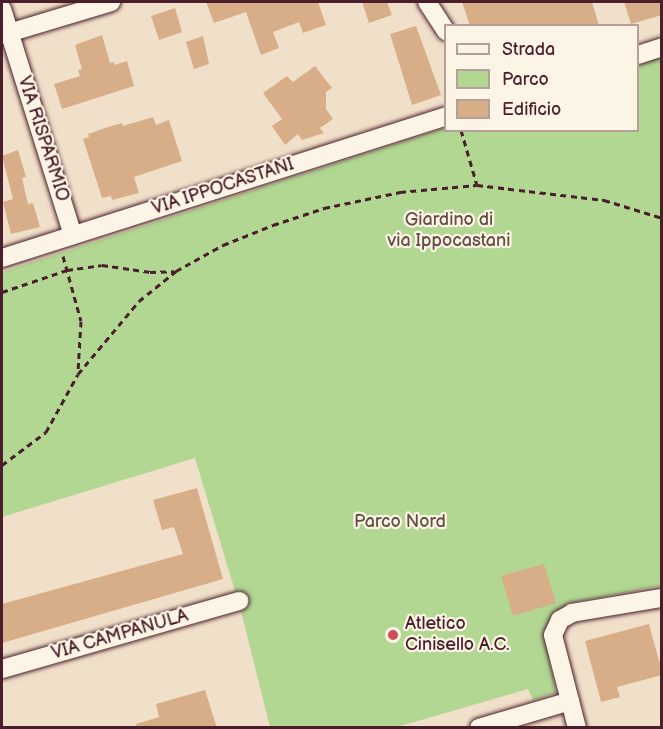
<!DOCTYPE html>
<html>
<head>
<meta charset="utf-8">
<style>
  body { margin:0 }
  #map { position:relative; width:663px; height:729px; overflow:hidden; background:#f1e0c9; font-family:"Balsamiq Sans",sans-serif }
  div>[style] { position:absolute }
  .green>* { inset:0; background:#b1d792 }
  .building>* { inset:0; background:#d8ae89 }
  .path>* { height:3px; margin-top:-1.5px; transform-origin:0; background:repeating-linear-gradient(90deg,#4a1f2b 0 6px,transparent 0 10.5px) }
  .roads { filter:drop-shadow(0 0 2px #4a1f2b) drop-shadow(0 0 2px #4a1f2b) }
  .minor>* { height:18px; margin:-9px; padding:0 9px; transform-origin:9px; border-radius:9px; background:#fcf5e5 }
  .dots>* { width:16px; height:16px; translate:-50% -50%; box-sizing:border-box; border:3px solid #fcf5e5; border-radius:50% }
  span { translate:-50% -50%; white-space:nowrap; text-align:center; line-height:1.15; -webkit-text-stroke:4.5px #fcf5e5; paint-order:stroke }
  .street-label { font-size:18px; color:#4a1f2b }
  .park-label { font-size:18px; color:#644d45 }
  .poi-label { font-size:18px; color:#4a1f2b }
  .left { translate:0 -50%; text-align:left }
  .frame { position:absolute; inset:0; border:3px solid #4a1f2b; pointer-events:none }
  .legend { position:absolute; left:444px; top:24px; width:195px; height:108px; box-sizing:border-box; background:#fcf5e5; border:2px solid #b59f9b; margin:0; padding:8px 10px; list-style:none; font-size:18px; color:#4a1f2b }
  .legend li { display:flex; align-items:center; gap:12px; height:30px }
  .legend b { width:30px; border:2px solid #b59f9b }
</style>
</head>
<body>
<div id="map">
  <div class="green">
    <i style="clip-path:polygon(661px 57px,661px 586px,568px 603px,548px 623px,545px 634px,556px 693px,533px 700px,528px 689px,397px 727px,270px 727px,241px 611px,195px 458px,2px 517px,2px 272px,445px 128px,446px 130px,638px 130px,638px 65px)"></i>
  </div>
  <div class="building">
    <i style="clip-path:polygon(206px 2px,318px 2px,326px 25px,303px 33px,299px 22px,273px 32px,279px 48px,261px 55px,246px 12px,214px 23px)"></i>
    <i style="clip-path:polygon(362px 2px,387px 2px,392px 15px,369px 23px)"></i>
    <i style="clip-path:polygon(462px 2px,592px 2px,599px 26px,470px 26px)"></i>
    <i style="clip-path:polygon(624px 2px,662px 2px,662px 15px,631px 24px)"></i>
    <i style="clip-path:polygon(175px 8px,182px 32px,159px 40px,151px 16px)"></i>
    <i style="clip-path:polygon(416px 26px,441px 95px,412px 105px,390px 34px)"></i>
    <i style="clip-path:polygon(102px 35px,110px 63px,114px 62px,114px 65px,127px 61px,134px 86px,62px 109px,54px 84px,80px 76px,78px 70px,82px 69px,75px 45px)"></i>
    <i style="clip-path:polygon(203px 36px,209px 64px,194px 69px,186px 42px)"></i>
    <i style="clip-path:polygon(315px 66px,332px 88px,326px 92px,326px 109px,333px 119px,320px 128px,324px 133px,302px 140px,298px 134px,285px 145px,272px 126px,282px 119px,263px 93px,287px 76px,293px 82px)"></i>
    <i style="clip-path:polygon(153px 117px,156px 125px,169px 120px,182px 161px,134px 177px,139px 193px,112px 200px,111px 196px,102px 198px,83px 139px,89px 137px,88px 134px,108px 127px,122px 123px,123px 126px)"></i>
    <i style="clip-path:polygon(18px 150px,26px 177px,22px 178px,28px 204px,33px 203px,40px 227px,11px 234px,3px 202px,13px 199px,2px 156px)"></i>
    <i style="clip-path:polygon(197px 488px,223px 579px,2px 643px,2px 604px,183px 554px,174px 527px,162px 530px,153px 500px)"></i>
    <i style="clip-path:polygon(544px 564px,556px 603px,513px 616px,501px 576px)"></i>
    <i style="clip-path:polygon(649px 624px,659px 661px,662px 660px,662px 675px,617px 687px,620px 697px,601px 702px,585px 641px)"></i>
    <i style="clip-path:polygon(205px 690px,217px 728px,137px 728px,136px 724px,159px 717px,156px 704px)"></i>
  </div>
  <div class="path">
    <i style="left:461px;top:130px;width:57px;rotate:73.8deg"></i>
    <i style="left:63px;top:256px;width:67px;rotate:74.5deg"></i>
    <i style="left:81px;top:321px;width:51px;rotate:93.4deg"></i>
    <i style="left:2px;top:292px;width:69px;rotate:-18.7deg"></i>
    <i style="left:67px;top:270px;width:35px;rotate:-8deg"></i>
    <i style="left:102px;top:265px;width:49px;rotate:8.3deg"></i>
    <i style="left:150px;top:272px;width:24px;rotate:-2deg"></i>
    <i style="left:2px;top:465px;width:55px;rotate:-36.9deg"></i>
    <i style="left:46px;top:432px;width:66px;rotate:-61.1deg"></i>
    <i style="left:78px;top:374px;width:95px;rotate:-50.1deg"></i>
    <i style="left:139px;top:301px;width:48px;rotate:-39deg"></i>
    <i style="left:176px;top:271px;width:54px;rotate:-29deg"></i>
    <i style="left:223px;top:245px;width:54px;rotate:-21.8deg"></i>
    <i style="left:273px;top:225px;width:54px;rotate:-18.4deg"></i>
    <i style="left:324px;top:208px;width:78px;rotate:-11.9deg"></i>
    <i style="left:400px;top:192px;width:77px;rotate:-5.2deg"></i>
    <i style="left:477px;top:185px;width:128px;rotate:6.7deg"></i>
    <i style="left:604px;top:200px;width:61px;rotate:17.2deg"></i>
  </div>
  <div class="roads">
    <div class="minor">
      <i style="left:427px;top:2px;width:35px;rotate:57deg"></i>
      <i style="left:2px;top:9px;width:237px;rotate:72.6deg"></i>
      <i style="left:2px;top:35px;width:114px;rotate:-16.8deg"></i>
      <i style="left:638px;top:55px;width:25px;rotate:-18deg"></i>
      <i style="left:2px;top:258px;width:466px;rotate:-17.7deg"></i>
      <i style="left:2px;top:669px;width:247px;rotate:-16deg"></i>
      <i style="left:479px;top:728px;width:95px;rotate:-16.5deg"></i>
      <i style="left:577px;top:728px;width:96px;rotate:-104.5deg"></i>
      <i style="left:553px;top:635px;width:17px;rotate:-65deg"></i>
      <i style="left:560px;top:620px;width:14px;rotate:-30deg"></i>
      <i style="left:572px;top:613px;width:91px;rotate:-9.5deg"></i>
    </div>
  </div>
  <div class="dots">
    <i style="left:393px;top:635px;background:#d1495b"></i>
  </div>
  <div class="street-label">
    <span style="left:43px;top:139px;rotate:72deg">VIA RISPARMIO</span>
    <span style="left:223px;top:187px;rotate:-18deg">VIA IPPOCASTANI</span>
    <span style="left:120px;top:635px;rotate:-16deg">VIA CAMPANULA</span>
  </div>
  <div class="park-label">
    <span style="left:449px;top:231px">Giardino di<br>via Ippocastani</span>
    <span style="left:400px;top:522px">Parco Nord</span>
  </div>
  <div class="poi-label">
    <span class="left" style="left:405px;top:635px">Atletico<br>Cinisello A.C.</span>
  </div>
  <div class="frame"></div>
  <ul class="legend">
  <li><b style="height:8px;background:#fcf5e5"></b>Strada</li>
  <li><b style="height:16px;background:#b1d792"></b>Parco</li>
  <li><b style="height:16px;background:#d8ae89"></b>Edificio</li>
  </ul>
</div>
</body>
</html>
